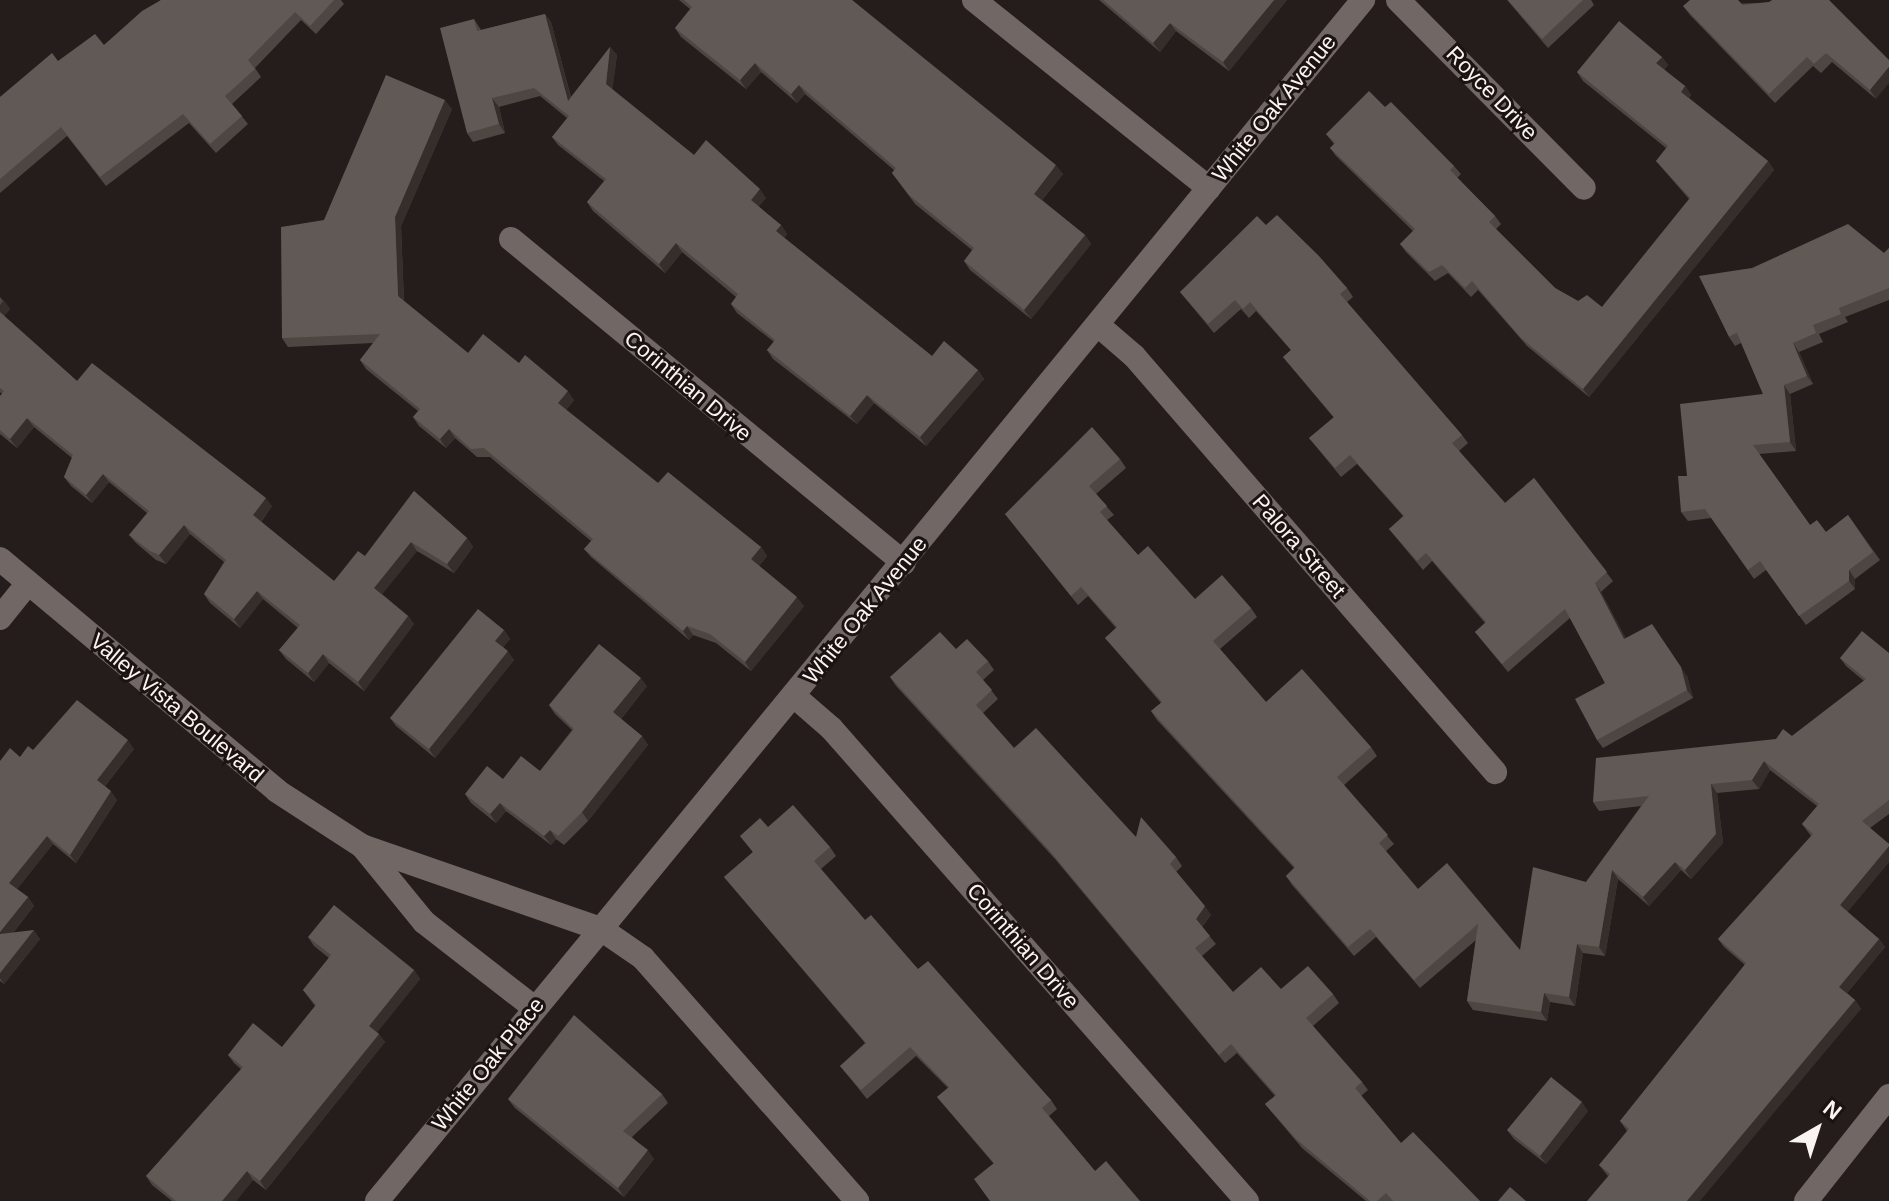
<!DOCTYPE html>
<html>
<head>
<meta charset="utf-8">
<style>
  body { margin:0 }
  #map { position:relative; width:1889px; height:1201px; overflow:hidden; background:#241d1b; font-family:Helvetica,sans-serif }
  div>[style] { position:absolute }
  .street>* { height:24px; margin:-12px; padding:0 12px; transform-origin:12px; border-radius:12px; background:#716865 }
  .secondary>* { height:24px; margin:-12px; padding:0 12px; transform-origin:12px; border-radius:12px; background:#716865 }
  .wall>* { inset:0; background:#4e4643 }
  .shaded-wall>* { inset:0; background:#352e2b }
  .building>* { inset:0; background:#605956 }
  span { translate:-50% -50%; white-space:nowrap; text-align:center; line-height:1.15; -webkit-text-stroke:6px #1b1312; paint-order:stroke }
  .street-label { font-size:22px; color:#f9f3f2 }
  .north { position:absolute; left:1777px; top:1089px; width:80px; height:80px; -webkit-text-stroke:6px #1b1312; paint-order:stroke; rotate:39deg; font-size:22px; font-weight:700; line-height:32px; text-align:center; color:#f9f3f2 }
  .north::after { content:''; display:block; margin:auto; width:28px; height:36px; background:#f9f3f2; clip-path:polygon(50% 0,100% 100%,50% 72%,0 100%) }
</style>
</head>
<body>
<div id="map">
  <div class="street">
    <i style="left:974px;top:0;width:301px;rotate:38.7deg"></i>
    <i style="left:1398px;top:0;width:264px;rotate:45.3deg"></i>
    <i style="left:511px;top:239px;width:509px;rotate:39.5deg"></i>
    <i style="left:1098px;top:325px;width:48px;rotate:40.7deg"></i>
    <i style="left:1134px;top:356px;width:551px;rotate:49.05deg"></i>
    <i style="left:0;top:618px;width:45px;rotate:-51.3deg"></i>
    <i style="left:794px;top:696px;width:49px;rotate:40.9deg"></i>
    <i style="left:831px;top:728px;width:630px;rotate:48.67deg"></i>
    <i style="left:362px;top:846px;width:98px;rotate:50.8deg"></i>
    <i style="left:424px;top:922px;width:138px;rotate:37.9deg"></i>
    <i style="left:377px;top:1201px;width:352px;rotate:-50.5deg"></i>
    <i style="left:601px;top:929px;width:51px;rotate:34.6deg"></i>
    <i style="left:643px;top:958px;width:324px;rotate:48.6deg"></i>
    <i style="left:1806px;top:1201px;width:134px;rotate:-51.7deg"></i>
  </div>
  <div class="secondary">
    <i style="left:0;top:559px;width:361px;rotate:39.9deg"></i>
    <i style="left:277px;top:791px;width:101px;rotate:32.9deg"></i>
    <i style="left:362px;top:846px;width:253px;rotate:19.2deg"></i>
    <i style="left:601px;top:929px;width:1202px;rotate:-50.64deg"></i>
  </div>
  <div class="wall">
    <i style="clip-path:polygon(161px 0,341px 0,344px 4px,316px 34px,301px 20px,255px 68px,261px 77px,232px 104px,248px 124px,216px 153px,189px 123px,106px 186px,67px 136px,0 193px,0 97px,58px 61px,104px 45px)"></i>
    <i style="clip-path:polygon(679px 0,852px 0,1063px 174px,1042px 200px,1085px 235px,1091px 244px,1031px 319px,970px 270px,964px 261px,972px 250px,915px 204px,892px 173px,894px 170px,805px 94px,797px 103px,761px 72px,746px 89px,681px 37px,675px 28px,690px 9px)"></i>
    <i style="clip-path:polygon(1099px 0,1287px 0,1229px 71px,1176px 31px,1160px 52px)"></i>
    <i style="clip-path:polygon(1507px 0,1591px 0,1594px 5px,1548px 48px)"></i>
    <i style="clip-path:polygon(1829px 0,1876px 99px,1832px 62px,1821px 73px,1813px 66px,1775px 103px,1690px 15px,1683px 6px)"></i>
    <i style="clip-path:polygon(545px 14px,551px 22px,571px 97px,610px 47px,617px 55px,612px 90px,694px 155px,766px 198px,758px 207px,781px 225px,787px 234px,784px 238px,932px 356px,978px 370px,984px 379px,926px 446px,874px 403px,857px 424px,773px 359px,767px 350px,774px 342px,737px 313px,731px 304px,736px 297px,682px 252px,665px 273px,593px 211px,587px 202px,604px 181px,558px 145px,552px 137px,567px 118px,540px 96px,499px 107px,505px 133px,473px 142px,467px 133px,474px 19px,481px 30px)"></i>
    <i style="clip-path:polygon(1662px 57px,1668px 65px,1664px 70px,1685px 86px,1691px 95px,1689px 98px,1768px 161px,1774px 170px,1589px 397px,1527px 346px,1478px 290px,1471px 297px,1448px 273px,1435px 281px,1406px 252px,1400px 244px,1413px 231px,1336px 156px,1330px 148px,1334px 144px,1326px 134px,1385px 107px,1454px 166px,1461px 174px,1457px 178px,1495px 216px,1501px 224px,1496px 229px,1555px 288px,1578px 301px,1602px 307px,1689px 199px,1656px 161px,1666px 148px,1583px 81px,1577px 72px)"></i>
    <i style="clip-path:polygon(452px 109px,401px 226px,404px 301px,468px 353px,519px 363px,574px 400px,566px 410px,658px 483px,761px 547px,767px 556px,759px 566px,804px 606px,751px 671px,716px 643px,693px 635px,689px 640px,591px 557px,584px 549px,591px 541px,490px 457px,477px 457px,455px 438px,446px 448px,419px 426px,413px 417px,418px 411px,366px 369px,360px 360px,373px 343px,288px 347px,282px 338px,324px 220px)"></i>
    <i style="clip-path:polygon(1266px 225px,1347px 288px,1353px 297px,1347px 302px,1462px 435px,1468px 443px,1459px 451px,1505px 503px,1534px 478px,1613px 581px,1601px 592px,1626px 639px,1687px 676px,1693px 698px,1603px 748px,1597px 740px,1605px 683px,1570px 618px,1508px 672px,1475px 632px,1485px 623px,1432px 561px,1423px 570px,1389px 529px,1403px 516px,1357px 464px,1341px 477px,1309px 438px,1334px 418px,1283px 357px,1291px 350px,1256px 311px,1249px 318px,1241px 309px,1214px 333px,1180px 292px)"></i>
    <i style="clip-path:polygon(1889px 248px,1889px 300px,1845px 317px,1848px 322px,1819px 334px,1823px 342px,1799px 352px,1813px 384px,1790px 394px,1796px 451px,1759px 454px,1810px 525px,1826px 532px,1848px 515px,1880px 560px,1855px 579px,1855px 589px,1806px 625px,1766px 570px,1754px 579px,1711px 518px,1688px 521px,1681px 512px,1687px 476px,1763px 394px,1741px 343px,1735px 346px,1729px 337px,1884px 253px)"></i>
    <i style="clip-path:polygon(0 297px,10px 309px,4px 316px,77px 381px,272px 506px,261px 522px,334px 581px,365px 556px,414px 491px,467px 538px,473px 547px,454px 573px,417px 551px,382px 594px,408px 616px,414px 624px,364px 691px,329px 663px,314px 682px,286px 659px,279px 650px,298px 628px,263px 599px,240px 628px,210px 603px,204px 594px,224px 562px,190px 534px,166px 564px,156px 560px,136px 543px,129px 535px,147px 513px,109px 482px,92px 503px,71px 486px,64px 477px,72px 458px,34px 427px,17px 448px,0 434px,0 396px,2px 394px,0 392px)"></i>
    <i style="clip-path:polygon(1120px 459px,1126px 468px,1096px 494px,1114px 515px,1107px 520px,1138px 555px,1195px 599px,1251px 608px,1257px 617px,1220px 649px,1266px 702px,1371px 747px,1377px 756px,1344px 785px,1394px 844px,1386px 851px,1418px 889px,1520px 950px,1586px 882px,1641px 806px,1599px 811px,1593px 802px,1776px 739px,1792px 736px,1864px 681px,1846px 666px,1840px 658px,1889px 653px,1889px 814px,1870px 828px,1889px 844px,1889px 862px,1847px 912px,1879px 939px,1885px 947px,1847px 993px,1855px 1000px,1861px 1009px,1608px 1176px,1599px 1165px,1627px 1131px,1620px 1121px,1745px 965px,1724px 947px,1718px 939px,1811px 836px,1802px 824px,1817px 806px,1770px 770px,1759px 789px,1717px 793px,1723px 843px,1691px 879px,1681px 870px,1649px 906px,1618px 879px,1605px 956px,1583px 953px,1575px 1006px,1550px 1002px,1547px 1021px,1473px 1010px,1467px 1001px,1476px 940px,1420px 988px,1376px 937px,1354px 956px,1292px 885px,1286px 876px,1294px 868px,1157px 720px,1151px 711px,1161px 703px,1112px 646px,1105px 638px,1116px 628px,1088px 596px,1078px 605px,1005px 514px)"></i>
    <i style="clip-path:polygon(504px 630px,510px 639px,503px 647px,514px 660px,435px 758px,396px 726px,390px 718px)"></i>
    <i style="clip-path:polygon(956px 649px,988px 661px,994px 670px,983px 680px,998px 699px,983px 713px,1014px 748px,1136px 837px,1176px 857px,1182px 866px,1176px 872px,1211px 915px,1202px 927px,1216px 944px,1202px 956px,1233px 992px,1281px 989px,1333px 994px,1339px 1003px,1313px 1026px,1362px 1082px,1368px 1090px,1361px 1096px,1401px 1143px,1480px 1201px,1366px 1201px,1302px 1148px,1265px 1104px,1275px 1096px,1237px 1053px,1225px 1063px,1055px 859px,896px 686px,890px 677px)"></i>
    <i style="clip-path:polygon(647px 686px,621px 719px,642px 736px,648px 745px,588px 821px,564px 845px,556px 839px,551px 845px,506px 811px,496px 823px,471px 803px,465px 794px,503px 779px,540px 771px,572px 730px,555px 714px,549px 705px)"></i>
    <i style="clip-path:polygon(134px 749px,105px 786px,117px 800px,76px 863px,53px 844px,17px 889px,28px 897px,34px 906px,13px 933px,40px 939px,4px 984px,0 981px,0 761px,20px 757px,33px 750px)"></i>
    <i style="clip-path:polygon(768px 827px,830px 847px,836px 856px,821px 869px,865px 920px,918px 969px,1051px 1100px,1057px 1109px,1049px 1116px,1095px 1171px,1140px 1201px,993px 1163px,937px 1097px,948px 1088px,916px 1056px,867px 1099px,840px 1066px,865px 1043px,724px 877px,753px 852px,740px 836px)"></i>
    <i style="clip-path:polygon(308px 937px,414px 970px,420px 979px,377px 1032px,385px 1042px,266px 1190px,253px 1180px,236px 1201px,172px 1201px,152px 1185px,146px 1176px,241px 1069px,234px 1063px,228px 1055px,282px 1047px,315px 1006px,303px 990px,329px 958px,314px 946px)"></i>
    <i style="clip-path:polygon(662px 1094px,668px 1103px,632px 1137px,654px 1159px,624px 1197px,515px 1108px,508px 1099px)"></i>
    <i style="clip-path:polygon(1588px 1111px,1546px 1164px,1514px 1139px,1507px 1130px)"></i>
  </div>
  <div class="shaded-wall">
    <i style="clip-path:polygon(1274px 0,1287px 0,1229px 71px,1223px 62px)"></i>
    <i style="clip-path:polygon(545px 14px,551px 22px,574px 110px,568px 101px)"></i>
    <i style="clip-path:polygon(1170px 23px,1176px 31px,1160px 52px,1153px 43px)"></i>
    <i style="clip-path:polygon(610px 47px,617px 55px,612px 93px,606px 84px)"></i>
    <i style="clip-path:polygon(1662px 57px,1668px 65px,1662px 72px,1656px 63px)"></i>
    <i style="clip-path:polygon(755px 63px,761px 72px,746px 89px,740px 80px)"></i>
    <i style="clip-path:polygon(1889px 67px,1889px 83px,1876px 99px,1870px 90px)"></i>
    <i style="clip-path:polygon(799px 85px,805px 94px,797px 103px,791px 94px)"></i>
    <i style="clip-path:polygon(1685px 86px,1691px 95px,1687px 100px,1681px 92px)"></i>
    <i style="clip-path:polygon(492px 98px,499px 107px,505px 133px,499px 124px)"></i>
    <i style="clip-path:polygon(445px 100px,452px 109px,401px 226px,404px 305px,398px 296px,395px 217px)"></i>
    <i style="clip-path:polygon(1768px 161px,1774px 170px,1589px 397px,1583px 389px)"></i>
    <i style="clip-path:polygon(1056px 165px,1063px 174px,1040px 202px,1034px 194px)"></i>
    <i style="clip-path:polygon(760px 189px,766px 198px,757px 209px,751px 200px)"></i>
    <i style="clip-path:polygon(781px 225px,787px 234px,782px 240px,776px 231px)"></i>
    <i style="clip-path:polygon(1085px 235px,1091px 244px,1031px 319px,1024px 310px)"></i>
    <i style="clip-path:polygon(676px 243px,682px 252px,665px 273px,659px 264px)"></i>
    <i style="clip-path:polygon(4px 300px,10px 309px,3px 318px,0 314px,0 305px)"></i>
    <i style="clip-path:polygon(1793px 343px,1799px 352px,1813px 384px,1807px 376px)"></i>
    <i style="clip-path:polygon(978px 370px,984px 379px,926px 446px,920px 437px)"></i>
    <i style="clip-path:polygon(1784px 385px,1790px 394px,1796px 451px,1790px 442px)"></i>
    <i style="clip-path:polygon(568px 391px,574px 400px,564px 412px,558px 403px)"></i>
    <i style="clip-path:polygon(867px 395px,874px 403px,857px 424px,850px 416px)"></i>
    <i style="clip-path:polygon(27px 418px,34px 427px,17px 448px,10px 439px)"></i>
    <i style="clip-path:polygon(449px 429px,455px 438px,446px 448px,440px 439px)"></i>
    <i style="clip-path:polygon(103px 474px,109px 482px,92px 503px,86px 495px)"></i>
    <i style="clip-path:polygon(266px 498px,272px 506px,259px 524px,253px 515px)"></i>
    <i style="clip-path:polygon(184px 525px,190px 534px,166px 564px,159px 555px)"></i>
    <i style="clip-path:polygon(467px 538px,473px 547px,454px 573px,447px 564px)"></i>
    <i style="clip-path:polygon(411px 542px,417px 551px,380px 597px,374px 588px)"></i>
    <i style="clip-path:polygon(761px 547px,767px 556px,757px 568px,751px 559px)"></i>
    <i style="clip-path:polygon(1849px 570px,1855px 579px,1855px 589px,1849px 581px)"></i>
    <i style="clip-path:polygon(1595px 583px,1601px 592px,1631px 648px,1624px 639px)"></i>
    <i style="clip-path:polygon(257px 591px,263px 599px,240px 628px,234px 619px)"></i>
    <i style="clip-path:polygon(797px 597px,804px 606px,751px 671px,745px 662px)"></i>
    <i style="clip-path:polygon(408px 616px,414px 624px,364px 691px,358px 682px)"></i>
    <i style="clip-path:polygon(1652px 624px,1687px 676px,1693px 698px,1687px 690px)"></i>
    <i style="clip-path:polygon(687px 626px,693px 635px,689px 640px,683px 631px)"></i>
    <i style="clip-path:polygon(504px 630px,510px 639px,501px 650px,495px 641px)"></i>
    <i style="clip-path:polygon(508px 651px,514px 660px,435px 758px,429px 749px)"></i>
    <i style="clip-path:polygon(323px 654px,329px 663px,314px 682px,308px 673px)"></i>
    <i style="clip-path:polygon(641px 678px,647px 686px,619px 721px,613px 712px)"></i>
    <i style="clip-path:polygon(642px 736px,648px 745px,588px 821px,582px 812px)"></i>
    <i style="clip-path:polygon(128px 740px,134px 749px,103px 788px,97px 780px)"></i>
    <i style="clip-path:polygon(1764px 761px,1770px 770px,1759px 789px,1752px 780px)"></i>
    <i style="clip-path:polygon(1711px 784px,1717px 793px,1723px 843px,1691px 879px,1685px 870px)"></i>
    <i style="clip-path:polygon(111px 791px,117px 800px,76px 863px,70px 855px)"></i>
    <i style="clip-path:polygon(500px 803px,506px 811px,496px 823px,490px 814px)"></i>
    <i style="clip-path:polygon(550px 830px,556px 839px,551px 845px,544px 836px)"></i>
    <i style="clip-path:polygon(47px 836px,53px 844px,15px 892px,9px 883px)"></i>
    <i style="clip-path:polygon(1889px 846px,1889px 862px,1846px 914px,1840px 905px)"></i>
    <i style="clip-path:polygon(1675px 862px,1681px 870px,1649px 906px,1643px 897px)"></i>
    <i style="clip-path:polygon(1612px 870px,1618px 879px,1605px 956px,1599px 947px)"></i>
    <i style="clip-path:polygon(28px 897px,34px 906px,5px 943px,0 937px,0 932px)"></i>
    <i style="clip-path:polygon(1205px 906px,1211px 915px,1202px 927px,1196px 919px)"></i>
    <i style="clip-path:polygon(34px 930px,40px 939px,4px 984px,0 978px,0 973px)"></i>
    <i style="clip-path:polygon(1879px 939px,1885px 947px,1845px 995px,1839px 987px)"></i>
    <i style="clip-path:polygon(1577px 944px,1583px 953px,1575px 1006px,1569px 997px)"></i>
    <i style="clip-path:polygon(414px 970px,420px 979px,376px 1034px,369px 1026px)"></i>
    <i style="clip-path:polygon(1544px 993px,1550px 1002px,1547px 1021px,1541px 1012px)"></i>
    <i style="clip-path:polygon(1855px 1000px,1861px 1009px,1700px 1201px,1687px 1201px)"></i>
    <i style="clip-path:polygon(379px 1034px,385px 1042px,266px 1190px,260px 1181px)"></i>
    <i style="clip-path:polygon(1582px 1102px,1588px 1111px,1546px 1164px,1540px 1156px)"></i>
    <i style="clip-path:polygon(648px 1150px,654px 1159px,624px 1197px,618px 1188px)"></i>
    <i style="clip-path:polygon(247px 1171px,253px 1180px,236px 1201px,222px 1201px)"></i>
  </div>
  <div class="building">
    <i style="clip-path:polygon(161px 0,334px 0,310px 26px,295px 12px,248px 60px,255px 69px,225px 96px,242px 116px,210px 144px,183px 114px,100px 177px,61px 127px,0 179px,0 97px,52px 53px,58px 61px,95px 34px,104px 45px,142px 11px)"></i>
    <i style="clip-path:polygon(684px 0,852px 0,1056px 165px,1034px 194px,1085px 235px,1024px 310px,964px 261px,974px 248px,909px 195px,892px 173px,896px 168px,799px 85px,791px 94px,755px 63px,740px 80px,675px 28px,692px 7px)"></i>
    <i style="clip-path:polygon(1103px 0,1274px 0,1223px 62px,1170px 23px,1153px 43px)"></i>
    <i style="clip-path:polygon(1508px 0,1583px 0,1542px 39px)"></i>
    <i style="clip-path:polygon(1690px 0,1738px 0,1743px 5px,1769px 2px,1772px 0,1829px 0,1889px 60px,1889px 67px,1870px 90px,1826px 53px,1814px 64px,1807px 57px,1769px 94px,1683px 6px)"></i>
    <i style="clip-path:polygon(545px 14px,568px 101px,610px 47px,606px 84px,694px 155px,706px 140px,760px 189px,751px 200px,781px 225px,776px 231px,932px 356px,944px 341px,978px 370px,920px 437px,867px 395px,850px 416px,767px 350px,775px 340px,731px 304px,738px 294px,676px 243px,659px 264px,587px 202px,606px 179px,552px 137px,569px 116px,534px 88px,492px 98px,499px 124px,467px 133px,440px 28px,474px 19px,477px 31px)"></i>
    <i style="clip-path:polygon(1619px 21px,1662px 57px,1656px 63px,1685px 86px,1681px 92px,1768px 161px,1583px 389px,1521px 338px,1472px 281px,1465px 288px,1442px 265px,1429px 272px,1400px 244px,1415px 229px,1330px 148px,1335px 143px,1326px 134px,1369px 91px,1385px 107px,1391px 102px,1454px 166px,1450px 170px,1495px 216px,1489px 222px,1555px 288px,1578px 301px,1587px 295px,1602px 307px,1690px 198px,1656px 161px,1668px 146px,1577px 72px)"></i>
    <i style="clip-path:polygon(386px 75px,445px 100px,395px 217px,398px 296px,468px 353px,483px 334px,519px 363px,525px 355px,568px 391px,558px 403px,658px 483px,668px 472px,761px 547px,751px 559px,797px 597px,745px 662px,710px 634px,687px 626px,683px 631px,584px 549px,593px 539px,484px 448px,471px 449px,449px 429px,440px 439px,413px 417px,420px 409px,360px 360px,380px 334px,282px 338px,281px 227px,324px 220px)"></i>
    <i style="clip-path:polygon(1277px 215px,1319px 256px,1347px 288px,1340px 294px,1462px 435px,1452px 443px,1505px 503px,1534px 478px,1607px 572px,1595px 583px,1624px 639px,1652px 624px,1681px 667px,1687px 690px,1597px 740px,1575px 699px,1605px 683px,1565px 609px,1502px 664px,1475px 632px,1486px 622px,1426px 553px,1417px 561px,1389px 529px,1404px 516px,1350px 455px,1335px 468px,1309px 438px,1334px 417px,1283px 357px,1291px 350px,1250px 302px,1243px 309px,1235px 300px,1208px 324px,1180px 292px,1257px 216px,1266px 225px)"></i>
    <i style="clip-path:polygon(1848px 224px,1884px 253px,1889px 248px,1889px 288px,1839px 308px,1841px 314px,1813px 325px,1816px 333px,1793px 343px,1807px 376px,1784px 385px,1790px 442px,1753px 445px,1810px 525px,1817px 520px,1826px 532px,1848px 515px,1873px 552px,1849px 570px,1849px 581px,1799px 616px,1760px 561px,1748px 570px,1705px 509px,1681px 512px,1678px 476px,1687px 476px,1680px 404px,1763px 394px,1737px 333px,1729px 337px,1699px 276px,1752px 268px)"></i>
    <i style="clip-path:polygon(0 312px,77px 381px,92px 363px,266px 498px,253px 515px,334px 581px,358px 551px,365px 556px,414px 491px,467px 538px,447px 564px,411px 542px,374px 588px,408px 616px,358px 682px,323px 654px,308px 673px,279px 650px,300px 625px,257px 591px,234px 619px,204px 594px,226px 560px,184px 525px,159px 555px,150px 551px,129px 535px,149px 511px,103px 474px,86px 495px,64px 477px,73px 455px,27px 418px,10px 439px,0 430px,0 396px,4px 391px,0 388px)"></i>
    <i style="clip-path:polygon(1092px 427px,1120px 459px,1089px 486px,1107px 506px,1100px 512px,1138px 555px,1148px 546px,1195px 599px,1222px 575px,1251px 608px,1213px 641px,1266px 702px,1302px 669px,1371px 747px,1337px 777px,1388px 835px,1379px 843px,1418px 889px,1447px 863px,1520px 950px,1533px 867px,1586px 882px,1649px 796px,1593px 802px,1596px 758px,1776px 739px,1783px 729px,1792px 736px,1866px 679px,1840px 658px,1862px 631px,1889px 653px,1889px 800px,1862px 821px,1889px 844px,1889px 846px,1840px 905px,1879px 939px,1839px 987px,1855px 1000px,1687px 1201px,1587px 1201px,1610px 1174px,1599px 1165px,1629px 1129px,1620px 1121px,1746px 963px,1718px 939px,1813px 834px,1802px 824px,1819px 804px,1764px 761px,1752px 780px,1711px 784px,1716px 834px,1685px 870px,1675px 862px,1643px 897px,1612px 870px,1599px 947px,1577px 944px,1569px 997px,1544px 993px,1541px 1012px,1467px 1001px,1478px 924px,1414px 980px,1370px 929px,1348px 947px,1286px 876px,1295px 867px,1151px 711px,1162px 702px,1105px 638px,1117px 627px,1081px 587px,1071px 596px,1005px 514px)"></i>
    <i style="clip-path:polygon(478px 609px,504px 630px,495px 641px,508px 651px,429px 749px,390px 718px)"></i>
    <i style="clip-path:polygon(940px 632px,956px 649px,967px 639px,988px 661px,976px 672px,992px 690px,976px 705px,1014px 748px,1036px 728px,1136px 837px,1141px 817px,1176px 857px,1170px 864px,1205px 906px,1196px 919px,1210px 936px,1195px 948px,1233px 992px,1261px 967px,1281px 989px,1308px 966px,1333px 994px,1306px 1018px,1362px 1082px,1355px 1088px,1401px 1143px,1413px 1132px,1480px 1201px,1393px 1201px,1386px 1193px,1377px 1201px,1370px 1201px,1296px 1139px,1265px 1104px,1276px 1095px,1231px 1044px,1219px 1055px,1049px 850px,890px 677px)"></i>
    <i style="clip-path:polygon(599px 644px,641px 678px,613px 712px,642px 736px,582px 812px,558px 836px,550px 830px,544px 836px,500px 803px,490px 814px,465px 794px,487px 766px,503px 779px,521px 756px,540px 771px,574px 729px,549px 705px)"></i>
    <i style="clip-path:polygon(77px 700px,128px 740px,97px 780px,111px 791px,70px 855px,47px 836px,9px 883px,28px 897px,0 932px,0 761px,10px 748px,20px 757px,28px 746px,33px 750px)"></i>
    <i style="clip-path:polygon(793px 805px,830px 847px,814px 861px,865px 920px,871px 915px,918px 969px,928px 961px,1051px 1100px,1042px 1108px,1095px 1171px,1106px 1161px,1140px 1201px,990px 1201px,974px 1179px,994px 1163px,937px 1097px,949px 1087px,910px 1047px,861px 1090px,840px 1066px,866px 1043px,724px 877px,753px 852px,740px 836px,760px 818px,768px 827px)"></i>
    <i style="clip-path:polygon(334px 905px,414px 970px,369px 1026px,379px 1034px,260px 1181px,247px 1171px,222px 1201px,176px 1201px,146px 1176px,243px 1067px,228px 1055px,253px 1023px,282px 1047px,316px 1005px,303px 990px,331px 955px,308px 937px)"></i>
    <i style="clip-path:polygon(34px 930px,0 973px,0 934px)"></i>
    <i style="clip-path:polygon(574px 1015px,662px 1094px,623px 1131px,648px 1150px,618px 1188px,508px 1099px)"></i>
    <i style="clip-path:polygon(1551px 1077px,1582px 1102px,1540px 1156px,1507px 1130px)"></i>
    <i style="clip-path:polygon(1510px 1187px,1526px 1201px,1498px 1201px)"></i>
  </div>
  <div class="street-label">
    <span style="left:1492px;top:93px;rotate:46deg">Royce Drive</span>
    <span style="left:1274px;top:108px;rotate:-51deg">White Oak Avenue</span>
    <span style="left:688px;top:386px;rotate:40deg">Corinthian Drive</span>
    <span style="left:1299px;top:546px;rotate:49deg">Palora Street</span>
    <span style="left:865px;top:610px;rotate:-51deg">White Oak Avenue</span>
    <span style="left:177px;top:708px;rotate:40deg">Valley Vista Boulevard</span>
    <span style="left:1023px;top:946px;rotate:49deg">Corinthian Drive</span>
    <span style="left:488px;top:1064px;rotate:-51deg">White Oak Place</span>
  </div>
  <div class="north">N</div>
</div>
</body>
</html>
